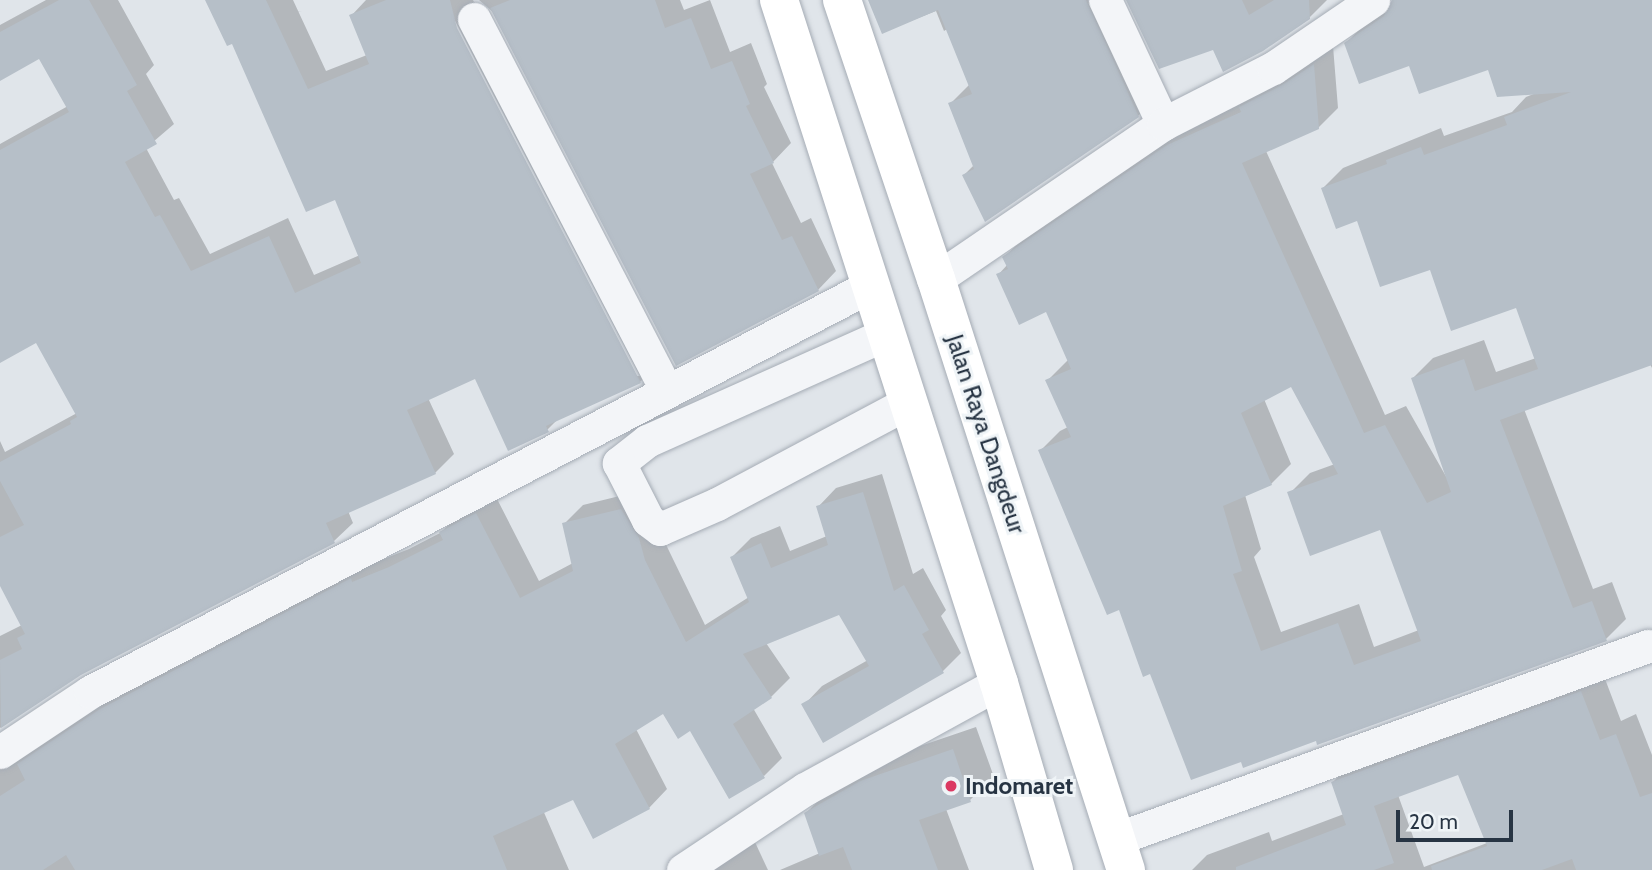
<!DOCTYPE html>
<html>
<head>
<meta charset="utf-8">
<style>
  body { margin:0 }
  #map { position:relative; width:1652px; height:870px; overflow:hidden; background:#e0e5ea; font-family:Cabin,sans-serif }
  div>[style] { position:absolute }
  .shadow>* { inset:0; background:#0003 }
  .building>* { inset:0; background:#b6bfc8 }
  .roads { filter:drop-shadow(0 0 2px #a5acb5) drop-shadow(0 0 2px #a5acb5) }
  .minor>* { height:33px; margin:-16.5px; padding:0 16.5px; transform-origin:16.5px; border-radius:16.5px; background:#f3f5f8 }
  .trunk>* { height:38px; margin:-19px; padding:0 19px; transform-origin:19px; border-radius:19px; background:#fff }
  .dots>* { width:19px; height:19px; translate:-50% -50%; box-sizing:border-box; border:4px solid #eff4f7; border-radius:50% }
  span { translate:-50% -50%; white-space:nowrap; text-align:center; line-height:1.15; -webkit-text-stroke:6px #eff4f7; paint-order:stroke }
  .street-label { font-size:24px; color:#273443 }
  .poi-label { font-size:24px; color:#273443; font-weight:700 }
  .left { translate:0 -50%; text-align:left }
  .scale { position:absolute; left:1396px; top:810px; width:117px; height:32px; box-sizing:border-box; border:4px solid #273443; border-top:0; padding-left:9px; font-size:21px; line-height:24px; white-space:nowrap; color:#273443; -webkit-text-stroke:5px #eff4f7; paint-order:stroke }
</style>
</head>
<body>
<div id="map">
  <div class="shadow">
    <i style="clip-path:polygon(evenodd,46px 0,118px 0,154px 65px,146px 74px,174px 124px,146px 148px,174px 200px,179px 198px,210px 254px,288px 218px,314px 275px,360px 255px,336px 198px,207px 0,293px 0,326px 71px,367px 55px,351px 16px,366px 0,473px 0,659px 363px,640px 382px,560px 417px,547px 430px,476px 376px,428px 398px,454px 454px,435px 473px,348px 511px,353px 523px,334px 541px,80px 673px,0 728px,0 636px,22px 625px,0 582px,0 441px,5px 452px,77px 413px,37px 340px,0 362px,0 144px,68px 106px,40px 57px,0 79px,0 25px,46px 0,454px 19px,640px 376px,636px 376px,451px 21px,454px 19px)"></i>
    <i style="clip-path:polygon(479px 0,680px 0,684px 10px,710px 0,730px 52px,751px 43px,767px 84px,764px 87px,791px 143px,772px 163px,801px 223px,811px 218px,836px 271px,818px 290px)"></i>
    <i style="clip-path:polygon(870px 0,1119px 0,1162px 91px,1138px 116px,964px 175px,974px 165px,950px 104px,969px 85px,947px 29px,944px 31px,936px 11px,883px 32px)"></i>
    <i style="clip-path:polygon(1128px 0,1327px 0,1309px 18px,1214px 48px)"></i>
    <i style="clip-path:polygon(evenodd,1422px 0,1652px 0,1652px 368px,1650px 364px,1524px 409px,1593px 589px,1612px 582px,1626px 619px,1606px 639px,1317px 738px,1242px 760px,1151px 672px,1040px 451px,1060px 431px,1068px 427px,1047px 381px,1068px 360px,1047px 310px,998px 275px,1008px 264px,1004px 257px,1025px 237px,1189px 125px,1333px 46px,1338px 108px,1318px 128px,1266px 151px,1385px 415px,1406px 406px,1452px 487px,1413px 378px,1433px 358px,1484px 340px,1496px 372px,1536px 358px,1517px 305px,1431px 268px,1358px 219px,1323px 188px,1343px 168px,1441px 128px,1444px 136px,1512px 112px,1526px 97px,1536px 93px,1489px 68px,1410px 64px,1346px 43px,1366px 23px,1391px 6px,1422px 0,1292px 385px,1335px 464px,1310px 473px,1290px 493px,1381px 528px,1419px 630px,1374px 647px,1359px 604px,1281px 632px,1254px 557px,1261px 549px,1245px 495px,1271px 484px,1291px 464px,1264px 399px,1292px 385px)"></i>
    <i style="clip-path:polygon(882px 474px,913px 574px,923px 568px,946px 610px,941px 616px,961px 653px,943px 671px,804px 705px,822px 686px,868px 660px,840px 612px,766px 643px,790px 678px,771px 697px,753px 708px,782px 758px,764px 776px,663px 711px,636px 729px,667px 789px,649px 808px,497px 654px,479px 663px,569px 870px,0 870px,0 740px,121px 690px,371px 564px,409px 549px,440px 533px,460px 514px,495px 495px,539px 581px,573px 563px,564px 524px,583px 505px,640px 491px,705px 625px,749px 597px,732px 557px,751px 538px,780px 526px,790px 551px,827px 536px,818px 507px,836px 488px)"></i>
    <i style="clip-path:polygon(evenodd,1602px 671px,1621px 721px,1636px 714px,1652px 755px,1652px 870px,1192px 870px,1207px 855px,1269px 832px,1272px 841px,1344px 814px,1333px 782px,1353px 761px,1602px 671px,1459px 773px,1487px 843px,1424px 867px,1398px 795px,1459px 773px)"></i>
    <i style="clip-path:polygon(976px 727px,994px 777px,970px 800px,946px 809px,969px 870px,780px 870px,820px 853px,806px 813px,829px 790px,885px 758px)"></i>
    <i style="clip-path:polygon(754px 840px,768px 870px,702px 870px)"></i>
  </div>
  <div class="building">
    <i style="clip-path:polygon(59px 0,89px 0,137px 85px,127px 91px,157px 144px,125px 162px,155px 217px,160px 215px,191px 271px,269px 236px,295px 293px,361px 263px,335px 200px,306px 212px,232px 44px,227px 46px,205px 0,266px 0,308px 89px,369px 64px,349px 15px,386px 0,450px 0,457px 28px,641px 383px,546px 426px,549px 432px,508px 451px,475px 379px,407px 410px,436px 474px,326px 523px,335px 543px,81px 675px,1px 728px,0 660px,22px 649px,17px 638px,25px 634px,0 586px,0 537px,24px 525px,0 481px,0 462px,71px 424px,70px 421px,77px 417px,36px 343px,0 363px,0 150px,69px 112px,39px 59px,0 81px,0 32px)"></i>
    <i style="clip-path:polygon(510px 0,655px 0,665px 28px,691px 18px,711px 69px,732px 61px,750px 104px,746px 106px,774px 163px,750px 174px,782px 240px,792px 236px,819px 291px,676px 366px,490px 8px)"></i>
    <i style="clip-path:polygon(868px 0,1086px 0,1139px 117px,985px 222px,962px 175px,974px 169px,948px 103px,972px 94px,938px 10px,882px 34px)"></i>
    <i style="clip-path:polygon(1126px 0,1242px 0,1249px 15px,1274px 0,1309px 0,1310px 19px,1263px 51px,1223px 72px,1213px 50px,1159px 69px)"></i>
    <i style="clip-path:polygon(evenodd,1392px 0,1652px 0,1652px 365px,1500px 420px,1573px 608px,1592px 601px,1607px 641px,1317px 745px,1316px 741px,1243px 768px,1241px 762px,1191px 780px,1150px 674px,1143px 677px,1119px 610px,1107px 615px,1038px 450px,1071px 437px,1045px 380px,1071px 369px,1046px 312px,1019px 325px,996px 274px,1008px 269px,1002px 257px,1167px 145px,1241px 112px,1239px 107px,1282px 85px,1314px 64px,1319px 129px,1242px 163px,1364px 433px,1385px 425px,1427px 503px,1451px 492px,1411px 378px,1464px 359px,1475px 391px,1538px 369px,1516px 308px,1451px 331px,1430px 270px,1380px 287px,1357px 221px,1336px 229px,1321px 188px,1387px 164px,1386px 160px,1421px 147px,1424px 155px,1507px 125px,1504px 117px,1571px 92px,1497px 97px,1488px 70px,1419px 94px,1409px 66px,1359px 84px,1344px 43px,1384px 16px,1392px 0,1291px 387px,1338px 474px,1287px 492px,1310px 556px,1380px 530px,1421px 641px,1354px 665px,1338px 623px,1261px 651px,1233px 574px,1242px 571px,1223px 506px,1272px 485px,1241px 413px,1291px 387px)"></i>
    <i style="clip-path:polygon(863px 492px,894px 591px,904px 585px,929px 630px,922px 634px,944px 673px,823px 743px,801px 704px,869px 666px,839px 615px,743px 654px,772px 698px,733px 724px,765px 778px,729px 799px,690px 731px,678px 739px,663px 714px,615px 744px,650px 809px,593px 839px,573px 800px,493px 836px,507px 870px,75px 870px,66px 855px,43px 870px,0 870px,0 796px,25px 780px,17px 764px,100px 709px,351px 578px,352px 582px,389px 567px,443px 540px,439px 532px,476px 513px,520px 598px,573px 571px,562px 523px,621px 509px,639px 538px,645px 560px,686px 642px,749px 602px,730px 557px,761px 543px,771px 568px,828px 545px,816px 506px)"></i>
    <i style="clip-path:polygon(1581px 691px,1600px 740px,1616px 734px,1640px 797px,1652px 793px,1652px 870px,1576px 870px,1572px 859px,1542px 870px,1432px 870px,1431px 866px,1487px 846px,1458px 775px,1374px 806px,1394px 863px,1374px 870px,1236px 870px,1236px 867px,1346px 825px,1331px 782px)"></i>
    <i style="clip-path:polygon(953px 749px,971px 802px,919px 820px,938px 870px,852px 870px,843px 847px,819px 856px,804px 813px,860px 781px)"></i>
  </div>
  <div class="roads">
    <div class="minor">
      <i style="left:1105px;top:0;width:137px;rotate:64.9deg"></i>
      <i style="left:474px;top:19px;width:419px;rotate:62.6deg"></i>
      <i style="left:936px;top:279px;width:275px;rotate:-34.3deg"></i>
      <i style="left:1163px;top:124px;width:123px;rotate:-27deg"></i>
      <i style="left:1273px;top:68px;width:121px;rotate:-34.2deg"></i>
      <i style="left:886px;top:334px;width:262px;rotate:155.9deg"></i>
      <i style="left:647px;top:441px;width:36px;rotate:142deg"></i>
      <i style="left:619px;top:463px;width:64px;rotate:63deg"></i>
      <i style="left:648px;top:520px;width:15px;rotate:37deg"></i>
      <i style="left:660px;top:529px;width:62px;rotate:-23.7deg"></i>
      <i style="left:717px;top:504px;width:217px;rotate:-28deg"></i>
      <i style="left:0;top:752px;width:108px;rotate:-33.7deg"></i>
      <i style="left:90px;top:692px;width:882px;rotate:-27.5deg"></i>
      <i style="left:1116px;top:839px;width:566px;rotate:-19.94deg"></i>
      <i style="left:683px;top:870px;width:146px;rotate:-33.6deg"></i>
      <i style="left:805px;top:789px;width:221px;rotate:-28.7deg"></i>
    </div>
    <div class="trunk">
      <i style="left:779px;top:0;width:718px;rotate:72.15deg"></i>
      <i style="left:999px;top:683px;width:195px;rotate:73.6deg"></i>
      <i style="left:842px;top:0;width:294px;rotate:71.4deg"></i>
      <i style="left:936px;top:279px;width:621px;rotate:72.18deg"></i>
    </div>
  </div>
  <div class="dots">
    <i style="left:951px;top:786px;background:#db3962"></i>
  </div>
  <div class="street-label">
    <span style="left:986px;top:434px;rotate:72deg">Jalan Raya Dangdeur</span>
  </div>
  <div class="poi-label">
    <span class="left" style="left:965px;top:786px">Indomaret</span>
  </div>
  <div class="scale">20 m</div>
</div>
</body>
</html>
